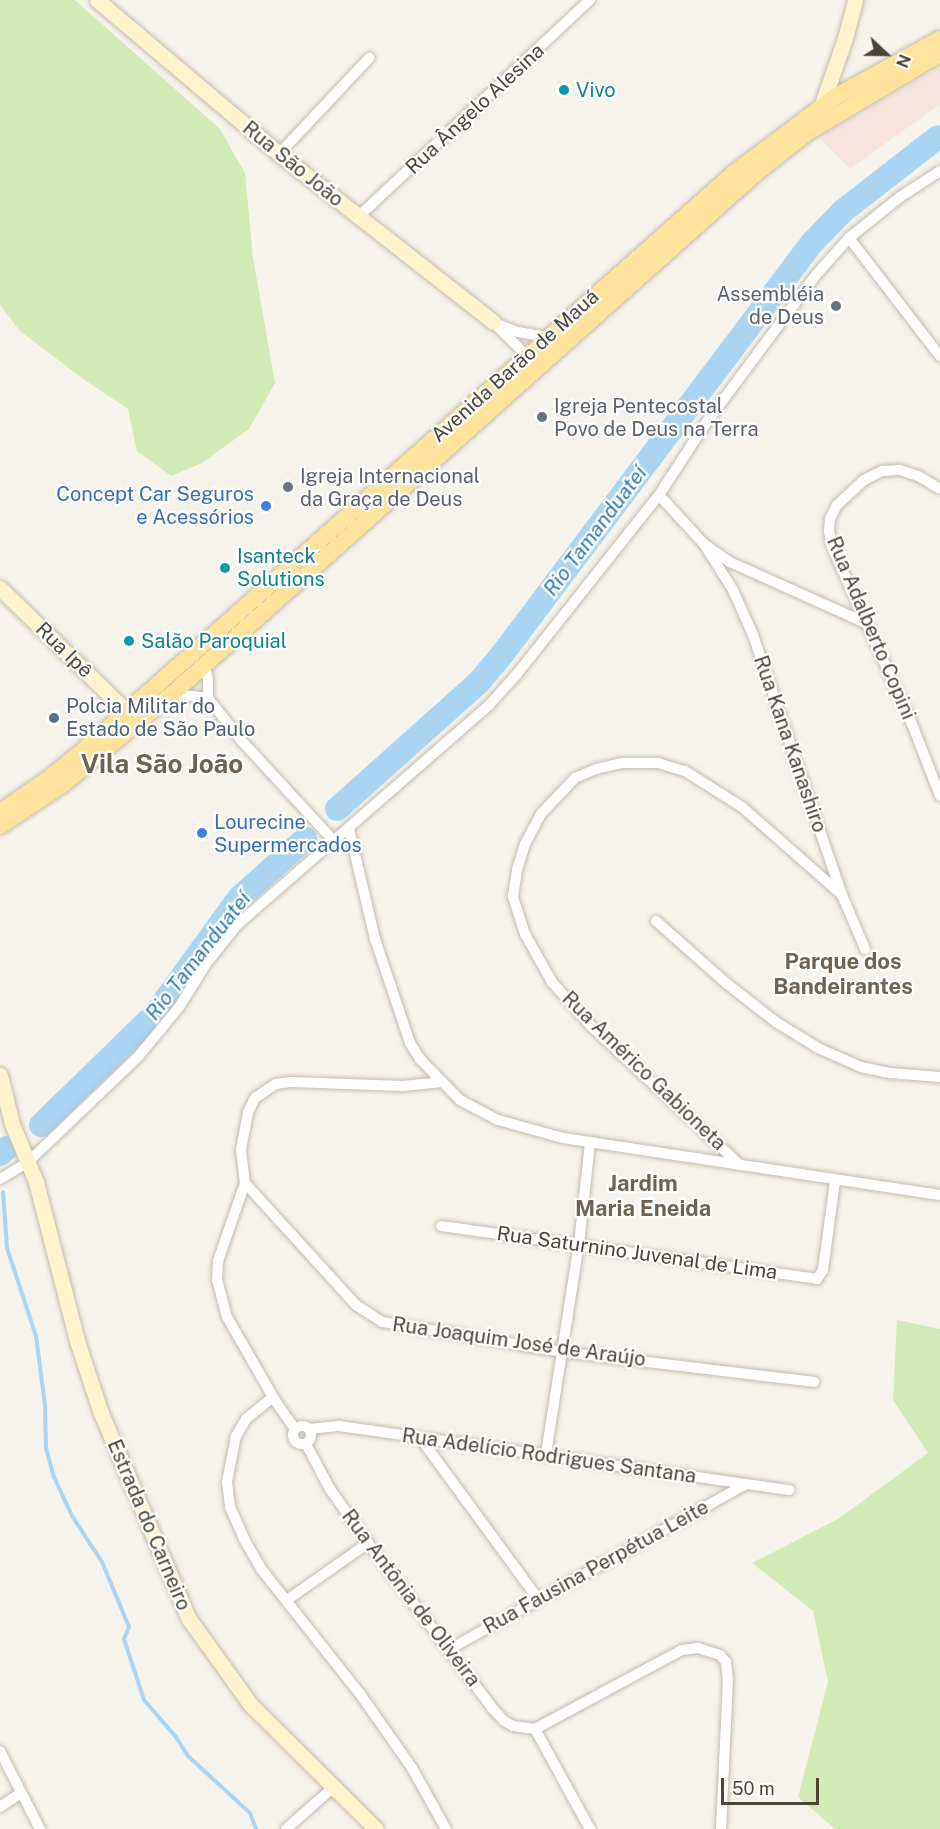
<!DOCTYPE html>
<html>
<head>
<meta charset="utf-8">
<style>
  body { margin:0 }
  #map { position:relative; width:940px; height:1829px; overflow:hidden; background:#f6f3ec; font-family:"Public Sans",sans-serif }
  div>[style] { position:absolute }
  .medical>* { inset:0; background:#f6e3e0 }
  .green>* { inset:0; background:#d2eab5 }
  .stream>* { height:4px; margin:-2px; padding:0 2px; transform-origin:2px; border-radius:2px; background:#a9d4f2 }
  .river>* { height:24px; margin:-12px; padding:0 12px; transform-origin:12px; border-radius:12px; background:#a9d4f2 }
  .roads { filter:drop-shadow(0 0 2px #c2bbae) drop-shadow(0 0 2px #c2bbae) }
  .street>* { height:10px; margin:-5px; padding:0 5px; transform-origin:5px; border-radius:5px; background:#fff }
  .street>.ring { margin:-5px; padding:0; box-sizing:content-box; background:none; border:10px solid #fff; border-radius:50% }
  .secondary>* { height:15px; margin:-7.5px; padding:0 7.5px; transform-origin:7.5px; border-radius:7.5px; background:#fff3cd }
  .primary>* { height:16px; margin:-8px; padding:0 8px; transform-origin:8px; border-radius:8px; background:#ffe39c }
  .dots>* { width:16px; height:16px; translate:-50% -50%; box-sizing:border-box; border:3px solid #fff; border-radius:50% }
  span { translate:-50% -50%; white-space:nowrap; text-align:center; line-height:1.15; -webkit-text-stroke:4.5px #fff; paint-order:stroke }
  .culture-label { font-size:20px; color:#0d838f }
  .left { translate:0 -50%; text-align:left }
  .street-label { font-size:20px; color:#4b4439 }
  .worship-label { font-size:20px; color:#5b616d }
  .right { translate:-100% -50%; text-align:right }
  .shop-label { font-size:20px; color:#366cbe }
  .service-label { font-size:20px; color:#4e5e75 }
  .water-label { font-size:21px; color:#2e7ab2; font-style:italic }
  .quarter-label { font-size:22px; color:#6e6250; font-weight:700 }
  .district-label { font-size:26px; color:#6e6250; font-weight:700 }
  .north { position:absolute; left:856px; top:24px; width:60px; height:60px; -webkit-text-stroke:4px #fff; paint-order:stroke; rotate:112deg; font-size:16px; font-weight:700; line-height:24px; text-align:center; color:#4b4439 }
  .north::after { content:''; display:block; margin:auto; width:21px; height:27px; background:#4b4439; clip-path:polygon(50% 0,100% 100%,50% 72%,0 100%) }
  .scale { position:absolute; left:721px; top:1778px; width:98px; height:27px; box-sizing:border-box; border:3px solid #4b4439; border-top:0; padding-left:8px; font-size:18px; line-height:21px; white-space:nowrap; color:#4b4439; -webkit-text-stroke:4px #fff; paint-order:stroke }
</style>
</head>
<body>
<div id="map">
  <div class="medical">
    <i style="clip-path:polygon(940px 67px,940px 104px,850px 169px,818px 137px)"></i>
  </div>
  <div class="green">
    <i style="clip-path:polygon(0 0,75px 0,220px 129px,245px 173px,253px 258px,275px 383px,249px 429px,202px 463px,171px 476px,137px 451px,128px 409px,86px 381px,20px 331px,0 305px)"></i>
    <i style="clip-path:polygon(897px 1320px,940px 1329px,940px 1829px,835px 1829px,798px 1797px,828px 1682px,813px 1611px,752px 1563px,838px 1519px,928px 1453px,893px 1400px)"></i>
  </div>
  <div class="stream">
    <i style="left:3px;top:1192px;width:56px;rotate:85.9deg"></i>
    <i style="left:7px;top:1248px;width:93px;rotate:71.8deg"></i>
    <i style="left:36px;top:1336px;width:70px;rotate:82.6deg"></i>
    <i style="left:45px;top:1405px;width:43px;rotate:88.7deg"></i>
    <i style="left:46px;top:1448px;width:30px;rotate:75deg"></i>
    <i style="left:54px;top:1477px;width:43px;rotate:65.2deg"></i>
    <i style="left:72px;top:1516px;width:55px;rotate:56.9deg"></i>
    <i style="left:102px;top:1562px;width:70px;rotate:67.4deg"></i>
    <i style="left:129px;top:1627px;width:13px;rotate:113deg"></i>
    <i style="left:124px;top:1639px;width:64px;rotate:71.8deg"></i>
    <i style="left:144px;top:1700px;width:49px;rotate:49.1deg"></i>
    <i style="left:176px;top:1737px;width:22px;rotate:58deg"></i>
    <i style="left:188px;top:1756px;width:84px;rotate:42.6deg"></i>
    <i style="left:250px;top:1813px;width:17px;rotate:69deg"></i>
  </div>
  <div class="river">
    <i style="left:337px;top:809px;width:191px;rotate:-41.8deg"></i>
    <i style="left:479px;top:682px;width:39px;rotate:-50deg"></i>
    <i style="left:504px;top:652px;width:511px;rotate:-53.04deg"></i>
    <i style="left:811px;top:244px;width:46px;rotate:-45.9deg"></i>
    <i style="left:843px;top:211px;width:120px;rotate:-37.9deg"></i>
    <i style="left:41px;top:1125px;width:159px;rotate:-44.2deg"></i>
    <i style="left:155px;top:1014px;width:143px;rotate:-54.1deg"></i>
    <i style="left:239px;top:898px;width:89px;rotate:-41.8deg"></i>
    <i style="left:0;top:1154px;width:9px;rotate:-41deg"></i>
  </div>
  <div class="roads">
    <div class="street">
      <i style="left:279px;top:154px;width:132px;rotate:-46.8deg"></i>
      <i style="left:358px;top:217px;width:318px;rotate:-43.1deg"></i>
      <i style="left:849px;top:238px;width:149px;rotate:52.4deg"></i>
      <i style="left:493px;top:322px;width:54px;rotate:45deg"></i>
      <i style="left:497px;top:324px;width:22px;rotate:21deg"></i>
      <i style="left:518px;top:332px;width:28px;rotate:10deg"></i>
      <i style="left:940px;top:489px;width:26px;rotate:-149deg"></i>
      <i style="left:918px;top:476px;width:20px;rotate:-162deg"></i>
      <i style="left:899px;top:470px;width:17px;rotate:177deg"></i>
      <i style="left:882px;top:471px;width:20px;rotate:153deg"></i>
      <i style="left:864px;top:480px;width:37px;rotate:137deg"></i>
      <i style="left:837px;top:505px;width:16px;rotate:117deg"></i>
      <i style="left:830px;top:519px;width:12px;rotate:95deg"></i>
      <i style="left:829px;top:531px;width:16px;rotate:79deg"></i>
      <i style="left:832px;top:547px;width:194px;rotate:65.7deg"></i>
      <i style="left:912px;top:724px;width:77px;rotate:68.7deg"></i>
      <i style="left:659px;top:495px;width:67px;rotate:47.4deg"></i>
      <i style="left:704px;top:544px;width:32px;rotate:35deg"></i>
      <i style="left:730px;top:562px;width:149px;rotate:24.2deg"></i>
      <i style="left:704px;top:544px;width:54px;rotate:57.8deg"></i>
      <i style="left:733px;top:590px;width:49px;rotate:66deg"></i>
      <i style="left:753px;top:635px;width:275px;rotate:71.1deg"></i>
      <i style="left:842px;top:895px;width:59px;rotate:66.9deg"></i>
      <i style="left:204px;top:662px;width:18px;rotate:77deg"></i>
      <i style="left:208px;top:680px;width:18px;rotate:90deg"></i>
      <i style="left:208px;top:698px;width:53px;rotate:51.8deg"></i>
      <i style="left:241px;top:740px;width:137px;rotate:47.4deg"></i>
      <i style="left:172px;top:694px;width:36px;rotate:6deg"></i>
      <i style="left:349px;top:829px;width:113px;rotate:76.7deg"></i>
      <i style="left:375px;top:939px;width:110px;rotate:71.4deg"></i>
      <i style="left:410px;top:1043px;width:19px;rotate:58deg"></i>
      <i style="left:420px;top:1059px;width:57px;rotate:45.7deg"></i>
      <i style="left:460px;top:1100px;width:43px;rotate:27.8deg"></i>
      <i style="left:498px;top:1120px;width:67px;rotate:15.5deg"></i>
      <i style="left:563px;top:1138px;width:381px;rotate:8.6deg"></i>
      <i style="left:656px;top:921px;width:94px;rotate:41.5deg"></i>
      <i style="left:726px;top:983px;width:63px;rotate:38deg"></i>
      <i style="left:776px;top:1022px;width:49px;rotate:31.8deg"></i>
      <i style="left:818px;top:1048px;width:47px;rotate:23.8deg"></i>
      <i style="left:861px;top:1067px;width:30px;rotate:12deg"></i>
      <i style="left:890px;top:1073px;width:50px;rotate:4.6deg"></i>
      <i style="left:740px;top:1165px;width:204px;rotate:-137deg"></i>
      <i style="left:591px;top:1026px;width:59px;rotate:-131.6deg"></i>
      <i style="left:552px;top:982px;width:55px;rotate:-119.4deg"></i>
      <i style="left:525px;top:934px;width:40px;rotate:-108deg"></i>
      <i style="left:513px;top:896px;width:26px;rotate:-81deg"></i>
      <i style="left:517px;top:870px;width:27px;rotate:-73deg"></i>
      <i style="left:525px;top:844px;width:34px;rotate:-62deg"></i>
      <i style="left:541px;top:814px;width:50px;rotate:-46.6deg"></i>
      <i style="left:575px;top:778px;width:23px;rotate:-23deg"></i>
      <i style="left:596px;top:769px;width:26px;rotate:-13deg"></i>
      <i style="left:621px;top:763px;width:37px"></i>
      <i style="left:658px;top:763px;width:28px;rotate:17deg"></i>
      <i style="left:685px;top:771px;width:67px;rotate:32.3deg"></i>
      <i style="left:742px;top:807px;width:133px;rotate:41.3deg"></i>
      <i style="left:0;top:1179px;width:33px;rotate:-31deg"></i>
      <i style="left:28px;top:1162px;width:151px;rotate:-43.7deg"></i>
      <i style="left:137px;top:1058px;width:66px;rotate:-50.5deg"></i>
      <i style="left:179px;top:1007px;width:51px;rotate:-57.9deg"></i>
      <i style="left:206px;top:964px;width:50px;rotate:-51.5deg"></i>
      <i style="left:237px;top:925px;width:335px;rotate:-41.1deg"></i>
      <i style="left:489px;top:705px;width:42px;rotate:-47.9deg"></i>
      <i style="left:517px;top:674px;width:228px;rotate:-51.6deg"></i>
      <i style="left:659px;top:495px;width:86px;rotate:-56.9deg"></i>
      <i style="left:706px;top:423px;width:184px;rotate:-53.4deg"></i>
      <i style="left:816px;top:275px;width:50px;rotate:-48.3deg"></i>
      <i style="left:849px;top:238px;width:65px;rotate:-38.8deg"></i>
      <i style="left:900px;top:197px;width:48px;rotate:-33deg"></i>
      <i style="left:245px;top:1183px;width:165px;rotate:47.7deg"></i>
      <i style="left:356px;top:1305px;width:31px;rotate:33deg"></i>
      <i style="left:382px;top:1322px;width:183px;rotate:9.4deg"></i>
      <i style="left:563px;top:1352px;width:253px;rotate:6.8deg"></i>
      <i style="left:441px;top:1226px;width:380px;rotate:8deg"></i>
      <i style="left:817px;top:1279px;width:11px;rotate:-56deg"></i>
      <i style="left:823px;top:1270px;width:90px;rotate:-82.3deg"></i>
      <i style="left:273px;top:1397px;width:35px;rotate:141deg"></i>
      <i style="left:246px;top:1419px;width:20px;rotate:120deg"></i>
      <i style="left:236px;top:1436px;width:47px;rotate:101.1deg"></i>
      <i style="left:227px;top:1482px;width:25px;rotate:83deg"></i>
      <i style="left:230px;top:1507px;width:35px;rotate:66deg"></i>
      <i style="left:244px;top:1539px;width:36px;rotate:60deg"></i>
      <i style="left:262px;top:1570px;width:158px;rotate:51.7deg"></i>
      <i style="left:360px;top:1694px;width:90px;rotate:54.9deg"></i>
      <i style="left:412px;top:1768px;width:70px;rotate:60.9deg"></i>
      <i class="ring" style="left:293px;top:1426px;width:8px;height:8px"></i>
      <i style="left:295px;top:1429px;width:39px;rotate:-125deg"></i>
      <i style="left:273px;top:1397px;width:92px;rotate:-119.9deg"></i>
      <i style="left:227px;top:1317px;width:38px;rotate:-105deg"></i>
      <i style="left:217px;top:1280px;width:19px;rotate:-87deg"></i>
      <i style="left:218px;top:1261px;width:83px;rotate:-70.9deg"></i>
      <i style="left:245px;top:1183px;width:34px;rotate:-97deg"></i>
      <i style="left:241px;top:1149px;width:38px;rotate:-79deg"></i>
      <i style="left:248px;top:1112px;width:16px;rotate:-63deg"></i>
      <i style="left:255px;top:1098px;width:25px;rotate:-34deg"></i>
      <i style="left:276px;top:1084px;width:15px;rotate:-8deg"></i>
      <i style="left:291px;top:1082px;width:112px;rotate:2deg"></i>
      <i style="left:403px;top:1086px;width:36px;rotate:-6deg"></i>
      <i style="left:309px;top:1429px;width:30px;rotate:-6deg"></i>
      <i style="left:339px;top:1426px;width:455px;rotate:8.1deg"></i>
      <i style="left:421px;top:1439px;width:198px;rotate:53.8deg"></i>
      <i style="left:306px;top:1444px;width:51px;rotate:61.9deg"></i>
      <i style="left:330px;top:1489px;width:66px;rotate:54.9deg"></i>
      <i style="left:368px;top:1543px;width:208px;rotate:53deg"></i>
      <i style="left:493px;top:1709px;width:16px;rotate:47deg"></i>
      <i style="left:504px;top:1721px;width:10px;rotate:29deg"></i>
      <i style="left:513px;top:1726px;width:22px;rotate:8deg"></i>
      <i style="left:535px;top:1729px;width:167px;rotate:-28.3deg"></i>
      <i style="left:682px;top:1650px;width:16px;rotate:-7deg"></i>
      <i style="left:698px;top:1648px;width:23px;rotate:18deg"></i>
      <i style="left:720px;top:1655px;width:9px;rotate:49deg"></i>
      <i style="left:726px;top:1662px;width:18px;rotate:84deg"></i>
      <i style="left:728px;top:1680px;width:149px;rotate:92.7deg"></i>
      <i style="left:546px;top:1454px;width:213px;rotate:-81.1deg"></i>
      <i style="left:579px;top:1244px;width:103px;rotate:-83.8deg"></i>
      <i style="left:287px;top:1600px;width:99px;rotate:-35.1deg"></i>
      <i style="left:448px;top:1650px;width:340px;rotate:-29.1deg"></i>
      <i style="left:535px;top:1729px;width:114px;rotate:61.2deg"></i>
      <i style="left:0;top:1751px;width:88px;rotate:62.9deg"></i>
      <i style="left:0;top:1807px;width:25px;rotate:-34deg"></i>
      <i style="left:286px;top:1829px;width:65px;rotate:-41.3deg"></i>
    </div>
    <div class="secondary">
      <i style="left:97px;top:0;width:238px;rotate:40.2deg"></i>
      <i style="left:279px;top:154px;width:272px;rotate:38.1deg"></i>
      <i style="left:821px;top:107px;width:73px;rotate:-70.8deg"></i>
      <i style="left:845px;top:38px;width:39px;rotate:-75deg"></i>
      <i style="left:0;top:588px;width:177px;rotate:44.3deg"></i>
      <i style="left:0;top:1075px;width:50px;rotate:76.2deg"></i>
      <i style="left:12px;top:1124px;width:63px;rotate:67.5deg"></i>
      <i style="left:36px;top:1182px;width:167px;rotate:75.5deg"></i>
      <i style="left:78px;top:1344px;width:73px;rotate:71.6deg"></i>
      <i style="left:101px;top:1413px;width:224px;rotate:66.9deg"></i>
      <i style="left:189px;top:1619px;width:105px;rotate:54.3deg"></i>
      <i style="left:250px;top:1704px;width:177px;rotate:44.8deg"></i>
    </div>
    <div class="primary">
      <i style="left:0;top:812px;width:58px;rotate:-34.5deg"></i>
      <i style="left:48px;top:779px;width:38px;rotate:-39deg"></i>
      <i style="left:78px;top:755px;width:877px;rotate:-41.58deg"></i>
      <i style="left:734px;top:173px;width:124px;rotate:-37.1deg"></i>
      <i style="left:833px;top:98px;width:122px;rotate:-28.9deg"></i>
      <i style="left:0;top:826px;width:74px;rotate:-33.5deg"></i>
      <i style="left:62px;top:785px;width:143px;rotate:-39.6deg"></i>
      <i style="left:172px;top:694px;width:781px;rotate:-41.73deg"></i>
      <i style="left:755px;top:174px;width:68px;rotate:-38.4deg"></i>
      <i style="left:808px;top:132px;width:153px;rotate:-30.6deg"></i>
    </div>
  </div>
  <div class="dots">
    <i style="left:564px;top:90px;background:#0f9aa8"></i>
    <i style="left:836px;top:306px;background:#6b7280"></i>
    <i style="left:542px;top:417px;background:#6b7280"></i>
    <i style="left:288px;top:487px;background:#6b7280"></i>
    <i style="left:266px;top:506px;background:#3f7fe0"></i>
    <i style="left:225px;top:568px;background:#0f9aa8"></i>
    <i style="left:129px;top:641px;background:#0f9aa8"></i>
    <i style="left:54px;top:718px;background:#5c6f8a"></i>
    <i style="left:202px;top:833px;background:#3f7fe0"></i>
  </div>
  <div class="culture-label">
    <span class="left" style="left:576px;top:90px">Vivo</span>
    <span class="left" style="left:237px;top:568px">Isanteck<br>Solutions</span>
    <span class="left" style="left:141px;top:641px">Salão Paroquial</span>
  </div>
  <div class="street-label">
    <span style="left:475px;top:109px;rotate:-43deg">Rua Ângelo Alesina</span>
    <span style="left:293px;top:164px;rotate:39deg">Rua São João</span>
    <span style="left:515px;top:366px;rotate:-42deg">Avenida Barão de Mauá</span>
    <span style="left:871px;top:628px;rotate:67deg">Rua Adalberto Copini</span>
    <span style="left:64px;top:650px;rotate:44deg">Rua Ipê</span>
    <span style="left:790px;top:744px;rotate:71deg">Rua Kana Kanashiro</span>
    <span style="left:644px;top:1071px;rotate:44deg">Rua Américo Gabioneta</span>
    <span style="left:637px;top:1253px;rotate:8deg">Rua Saturnino Juvenal de Lima</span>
    <span style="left:519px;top:1342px;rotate:8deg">Rua Joaquim José de Araújo</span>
    <span style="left:549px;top:1456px;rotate:8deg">Rua Adelício Rodrigues Santana</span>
    <span style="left:149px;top:1525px;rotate:67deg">Estrada do Carneiro</span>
    <span style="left:596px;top:1567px;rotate:-29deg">Rua Fausina Perpétua Leite</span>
    <span style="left:411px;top:1598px;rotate:53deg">Rua Antônia de Oliveira</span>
  </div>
  <div class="worship-label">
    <span class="right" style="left:824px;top:306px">Assembléia<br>de Deus</span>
    <span class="left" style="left:554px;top:418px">Igreja Pentecostal<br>Povo de Deus na Terra</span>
    <span class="left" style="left:300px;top:488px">Igreja Internacional<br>da Graça de Deus</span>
  </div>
  <div class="shop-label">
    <span class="right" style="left:254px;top:506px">Concept Car Seguros<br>e Acessórios</span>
    <span class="left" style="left:214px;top:834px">Lourecine<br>Supermercados</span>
  </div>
  <div class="service-label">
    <span class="left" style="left:66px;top:718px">Polcia Militar do<br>Estado de São Paulo</span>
  </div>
  <div class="water-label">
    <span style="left:595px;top:531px;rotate:-53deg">Rio Tamanduateí</span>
    <span style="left:198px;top:956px;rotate:-52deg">Rio Tamanduateí</span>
  </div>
  <div class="quarter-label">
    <span style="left:843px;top:974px">Parque dos<br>Bandeirantes</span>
    <span style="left:643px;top:1196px">Jardim<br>Maria Eneida</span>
  </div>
  <div class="district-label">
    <span style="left:162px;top:764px">Vila São João</span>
  </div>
  <div class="north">N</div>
  <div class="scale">50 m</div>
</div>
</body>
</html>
